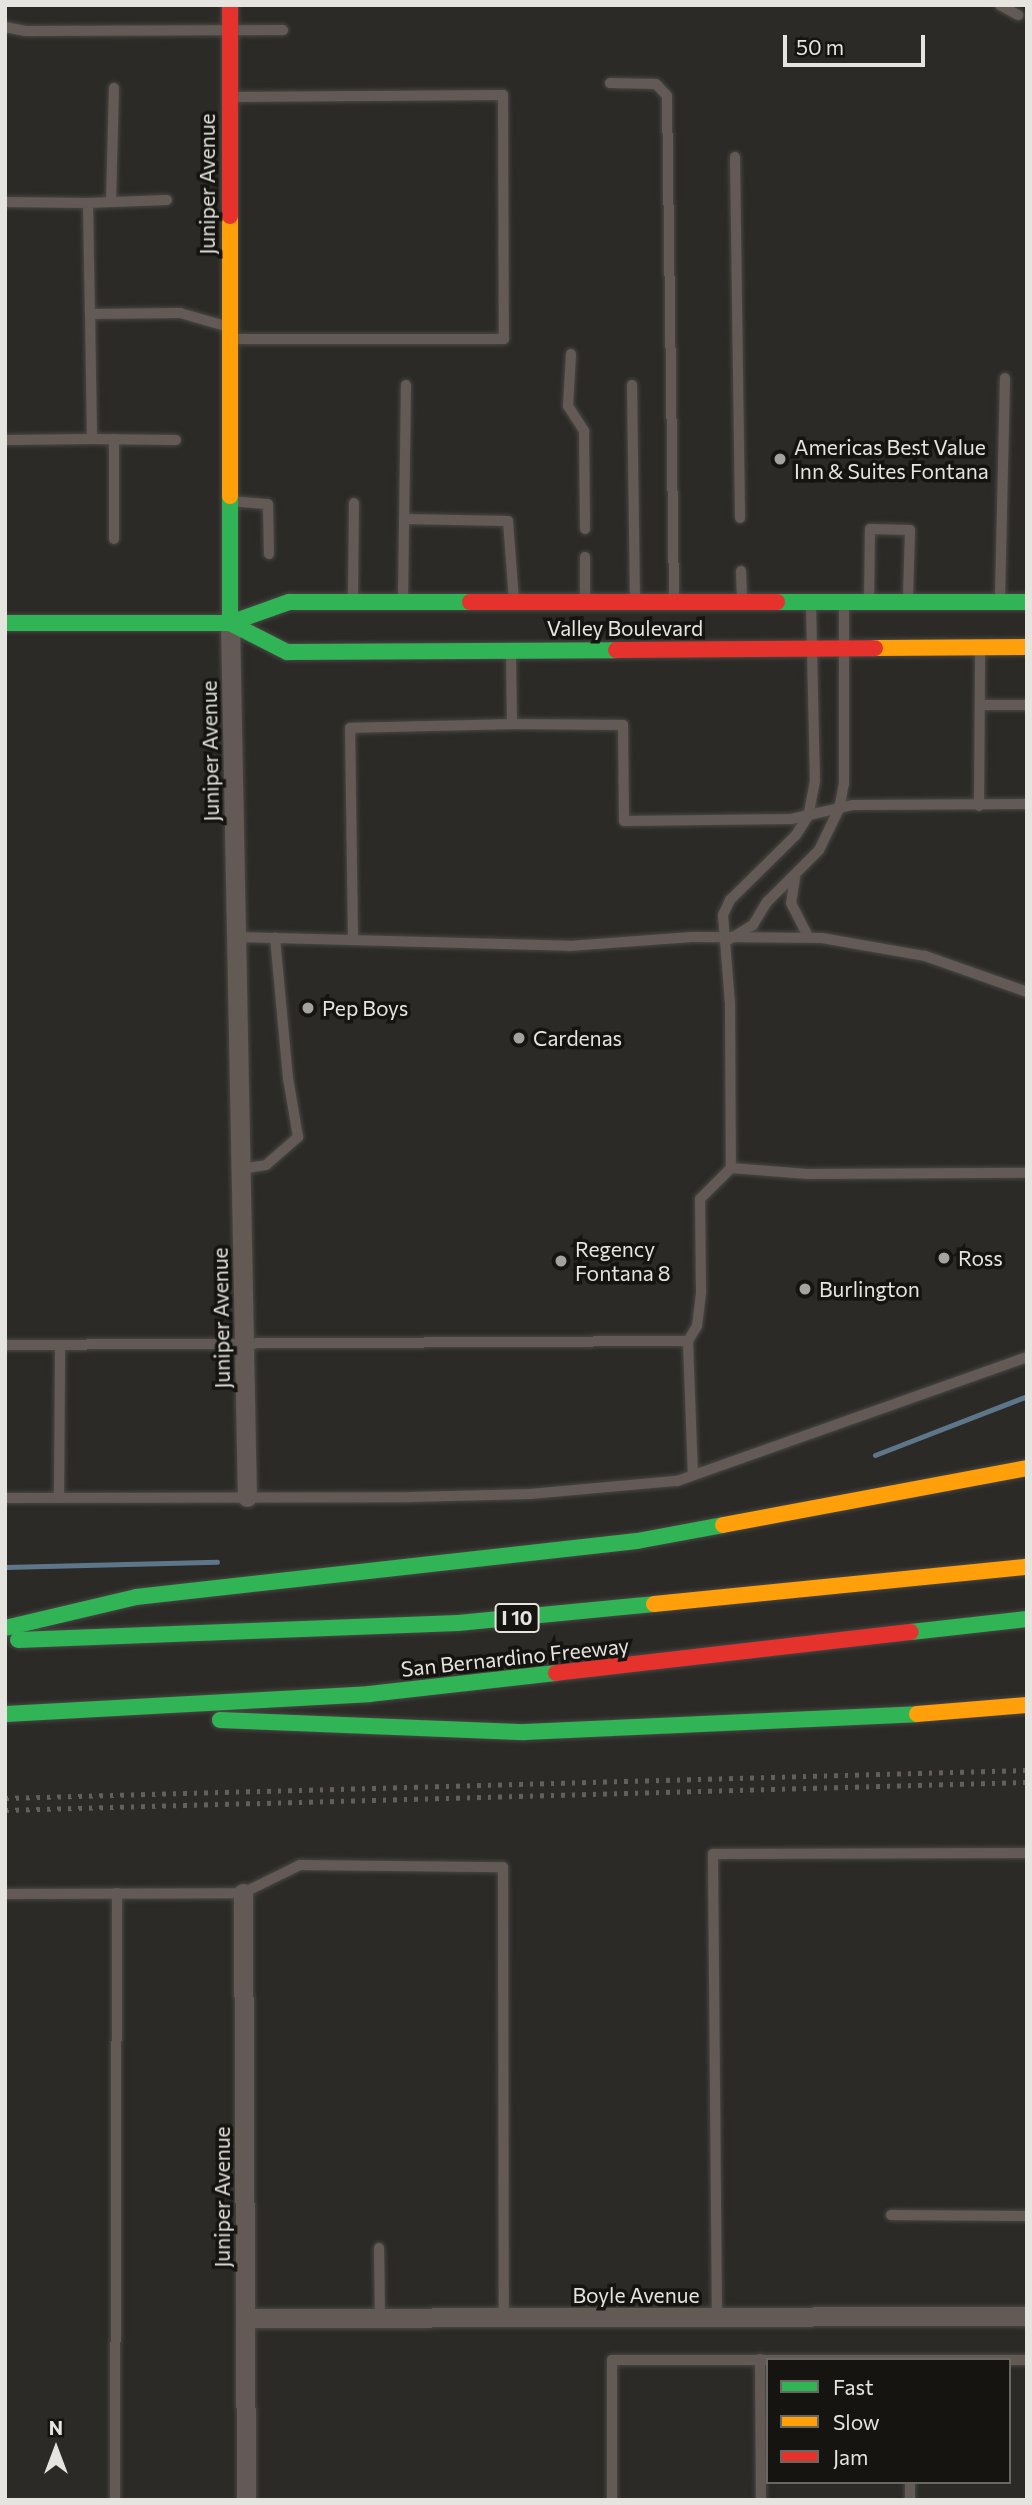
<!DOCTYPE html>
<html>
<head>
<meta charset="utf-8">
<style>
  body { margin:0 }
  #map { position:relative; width:1032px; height:2505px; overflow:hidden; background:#2b2a26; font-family:Commissioner,sans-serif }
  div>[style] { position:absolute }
  .stream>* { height:5px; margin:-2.5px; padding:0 2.5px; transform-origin:2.5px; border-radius:2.5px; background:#5d7689 }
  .roads { filter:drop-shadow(0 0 2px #484744) drop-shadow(0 0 2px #484744) }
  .lane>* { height:10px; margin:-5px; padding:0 5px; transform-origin:5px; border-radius:5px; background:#635a55 }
  .street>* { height:19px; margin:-9.5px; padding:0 9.5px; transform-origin:9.5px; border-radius:9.5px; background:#635a55 }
  .fast>* { height:16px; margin:-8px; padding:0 8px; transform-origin:8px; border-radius:8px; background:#30b455 }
  .slow>* { height:16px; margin:-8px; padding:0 8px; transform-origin:8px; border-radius:8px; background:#ff9f0a }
  .jam>* { height:16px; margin:-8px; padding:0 8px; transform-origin:8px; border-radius:8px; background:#e5322d }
  .rail>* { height:5px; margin-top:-2.5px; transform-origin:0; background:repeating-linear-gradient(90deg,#645f5a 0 3.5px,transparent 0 10.5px) }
  .dots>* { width:19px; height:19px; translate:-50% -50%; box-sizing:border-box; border:4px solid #151410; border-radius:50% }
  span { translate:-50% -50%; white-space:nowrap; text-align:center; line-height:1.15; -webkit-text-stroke:7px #151410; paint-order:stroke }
  .shield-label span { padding:2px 5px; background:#151410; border:2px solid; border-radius:5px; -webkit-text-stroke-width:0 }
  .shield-label { font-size:19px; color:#e5e4de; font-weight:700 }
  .street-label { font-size:21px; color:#e5e4de }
  .poi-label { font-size:21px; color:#e5e4de }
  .left { translate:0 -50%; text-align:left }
  .frame { position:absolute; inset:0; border:7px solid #e5e4de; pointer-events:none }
  .legend { position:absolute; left:766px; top:2358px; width:245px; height:126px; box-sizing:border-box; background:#151410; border:2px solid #686762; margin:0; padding:9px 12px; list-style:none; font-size:21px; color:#e5e4de }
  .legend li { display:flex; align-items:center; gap:14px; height:35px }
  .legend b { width:35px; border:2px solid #686762 }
  .north { position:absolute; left:21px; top:2414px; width:70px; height:70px; -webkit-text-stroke:5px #151410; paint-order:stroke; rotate:0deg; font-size:19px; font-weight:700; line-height:28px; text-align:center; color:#e5e4de }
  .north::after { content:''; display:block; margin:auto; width:24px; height:32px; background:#e5e4de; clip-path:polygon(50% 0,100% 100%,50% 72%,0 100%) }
  .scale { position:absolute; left:783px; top:35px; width:142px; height:32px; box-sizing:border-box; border:4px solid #e5e4de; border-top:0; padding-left:9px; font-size:21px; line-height:24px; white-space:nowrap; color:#e5e4de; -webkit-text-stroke:5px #151410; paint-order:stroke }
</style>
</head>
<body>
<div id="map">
  <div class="stream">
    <i style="left:875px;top:1455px;width:163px;rotate:-21.2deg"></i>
    <i style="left:5px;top:1567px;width:212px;rotate:-1.4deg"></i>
  </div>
  <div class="roads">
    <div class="lane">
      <i style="left:1000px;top:5px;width:21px;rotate:29deg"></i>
      <i style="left:5px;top:27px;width:21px;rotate:11deg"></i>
      <i style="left:26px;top:31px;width:257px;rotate:-0.2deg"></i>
      <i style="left:610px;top:83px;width:46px;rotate:1.2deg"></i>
      <i style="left:656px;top:84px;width:16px;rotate:47deg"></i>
      <i style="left:667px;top:96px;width:504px;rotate:89.2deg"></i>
      <i style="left:230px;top:97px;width:273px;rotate:-0.4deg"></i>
      <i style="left:503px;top:95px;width:244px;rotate:89.8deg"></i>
      <i style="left:504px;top:339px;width:273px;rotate:180deg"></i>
      <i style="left:735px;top:157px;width:361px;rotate:89.2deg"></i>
      <i style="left:5px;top:202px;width:83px;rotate:0.7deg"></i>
      <i style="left:88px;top:203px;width:111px;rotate:89deg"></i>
      <i style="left:90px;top:314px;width:90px;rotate:-0.6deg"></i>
      <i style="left:180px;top:313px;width:51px;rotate:15.9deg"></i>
      <i style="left:111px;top:202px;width:114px;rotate:-88.5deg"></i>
      <i style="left:88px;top:203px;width:79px;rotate:-2.2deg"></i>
      <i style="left:571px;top:354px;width:52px;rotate:93.3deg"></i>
      <i style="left:568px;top:406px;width:30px;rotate:57deg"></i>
      <i style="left:584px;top:431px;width:98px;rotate:89.4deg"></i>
      <i style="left:632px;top:385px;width:215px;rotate:89.2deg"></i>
      <i style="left:92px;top:439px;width:84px;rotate:0.7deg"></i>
      <i style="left:114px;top:439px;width:100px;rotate:90deg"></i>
      <i style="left:5px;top:440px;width:87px;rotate:-0.7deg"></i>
      <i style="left:92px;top:439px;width:125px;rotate:-90.9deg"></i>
      <i style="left:230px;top:501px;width:38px;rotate:5deg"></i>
      <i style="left:268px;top:504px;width:50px;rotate:88.9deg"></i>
      <i style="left:404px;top:519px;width:104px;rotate:1.1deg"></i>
      <i style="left:508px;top:521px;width:80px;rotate:85.7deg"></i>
      <i style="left:585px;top:557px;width:43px;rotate:90deg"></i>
      <i style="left:741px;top:571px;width:30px;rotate:88deg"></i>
      <i style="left:353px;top:597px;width:94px;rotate:-89.4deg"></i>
      <i style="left:403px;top:598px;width:213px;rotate:-89.2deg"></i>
      <i style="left:1000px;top:598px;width:220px;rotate:-88.7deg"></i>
      <i style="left:869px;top:600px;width:71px;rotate:-89.2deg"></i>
      <i style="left:870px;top:529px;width:40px;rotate:1.4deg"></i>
      <i style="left:910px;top:530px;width:68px;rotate:91.7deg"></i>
      <i style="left:811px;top:606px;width:175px;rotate:88.7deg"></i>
      <i style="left:815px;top:781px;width:36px;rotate:101deg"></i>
      <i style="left:808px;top:816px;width:22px;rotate:122deg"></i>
      <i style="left:796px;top:835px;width:93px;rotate:135.4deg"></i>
      <i style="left:730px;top:900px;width:17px;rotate:115deg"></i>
      <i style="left:723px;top:915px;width:88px;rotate:85.5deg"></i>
      <i style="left:730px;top:1003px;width:165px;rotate:89.7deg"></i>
      <i style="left:731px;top:1168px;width:77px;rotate:4.5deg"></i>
      <i style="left:808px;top:1174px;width:219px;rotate:-0.3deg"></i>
      <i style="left:511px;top:655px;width:69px;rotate:89.2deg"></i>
      <i style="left:512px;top:724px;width:111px;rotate:0.5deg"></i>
      <i style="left:623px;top:725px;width:96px;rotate:89.4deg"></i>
      <i style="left:624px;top:821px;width:167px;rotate:-0.7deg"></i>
      <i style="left:791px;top:819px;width:64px;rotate:-12.7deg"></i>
      <i style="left:853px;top:805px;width:174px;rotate:-0.3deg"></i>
      <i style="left:980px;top:705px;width:47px"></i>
      <i style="left:979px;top:806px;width:154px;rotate:-89.6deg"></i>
      <i style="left:795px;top:878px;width:25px;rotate:99deg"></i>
      <i style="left:791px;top:903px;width:39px;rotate:63deg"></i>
      <i style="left:236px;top:937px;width:333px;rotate:1.5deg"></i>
      <i style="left:569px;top:946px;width:123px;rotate:-4.2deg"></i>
      <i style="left:692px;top:937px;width:130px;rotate:0.4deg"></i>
      <i style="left:822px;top:938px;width:105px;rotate:9.9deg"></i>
      <i style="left:925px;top:956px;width:108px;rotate:19.4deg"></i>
      <i style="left:353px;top:939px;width:211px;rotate:-90.8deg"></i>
      <i style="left:350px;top:728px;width:162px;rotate:-1.4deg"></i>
      <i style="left:728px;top:940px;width:29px;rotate:-31deg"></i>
      <i style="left:753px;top:925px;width:27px;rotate:-59deg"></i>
      <i style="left:767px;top:902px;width:74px;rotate:-45deg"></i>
      <i style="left:819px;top:850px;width:46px;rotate:-64deg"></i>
      <i style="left:839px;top:809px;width:25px;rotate:-79deg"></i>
      <i style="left:844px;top:784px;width:180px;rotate:-90deg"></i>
      <i style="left:241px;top:1169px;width:25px;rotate:-9deg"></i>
      <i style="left:266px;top:1165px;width:43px;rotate:-41.2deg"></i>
      <i style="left:298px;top:1137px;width:60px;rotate:-99.6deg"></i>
      <i style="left:288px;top:1078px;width:141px;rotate:-95.3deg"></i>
      <i style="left:688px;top:1341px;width:134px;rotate:87.9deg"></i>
      <i style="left:5px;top:1345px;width:683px;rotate:-0.34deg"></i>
      <i style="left:688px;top:1341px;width:17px;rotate:-59deg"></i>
      <i style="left:697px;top:1326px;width:35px;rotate:-83deg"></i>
      <i style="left:701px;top:1291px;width:92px;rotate:-90.6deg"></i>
      <i style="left:700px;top:1199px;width:44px;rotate:-45deg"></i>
      <i style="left:5px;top:1498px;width:406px;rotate:-0.1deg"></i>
      <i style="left:411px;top:1497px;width:119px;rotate:-1.4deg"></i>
      <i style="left:530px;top:1494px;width:148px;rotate:-5.1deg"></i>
      <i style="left:677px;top:1481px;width:371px;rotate:-19.5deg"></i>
      <i style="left:59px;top:1498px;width:152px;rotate:-89.6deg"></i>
      <i style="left:5px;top:1894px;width:238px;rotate:-0.2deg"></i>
      <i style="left:243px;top:1893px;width:64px;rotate:-26.2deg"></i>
      <i style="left:300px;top:1865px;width:203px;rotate:0.6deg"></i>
      <i style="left:503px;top:1867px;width:451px;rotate:89.9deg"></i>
      <i style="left:891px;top:2215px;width:136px;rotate:0.4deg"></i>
      <i style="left:379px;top:2248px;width:70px;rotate:89.2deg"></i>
      <i style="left:717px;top:2318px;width:464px;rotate:-90.5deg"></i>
      <i style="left:713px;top:1854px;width:314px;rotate:-0.2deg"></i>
      <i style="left:760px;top:2359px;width:141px;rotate:89.6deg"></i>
      <i style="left:115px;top:2500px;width:607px;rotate:-89.81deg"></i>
      <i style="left:612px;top:2500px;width:140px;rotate:-90deg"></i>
      <i style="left:612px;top:2360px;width:415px"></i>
      <i style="left:910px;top:2500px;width:18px;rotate:-90deg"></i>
    </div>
    <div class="street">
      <i style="left:230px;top:623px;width:874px;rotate:88.89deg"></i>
      <i style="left:243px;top:1893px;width:607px;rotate:89.72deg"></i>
      <i style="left:245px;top:2318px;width:782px;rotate:-0.15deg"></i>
    </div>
    <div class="fast">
      <i style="left:230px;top:496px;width:127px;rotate:90deg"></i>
      <i style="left:777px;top:602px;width:250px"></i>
      <i style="left:5px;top:623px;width:225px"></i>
      <i style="left:230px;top:623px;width:63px;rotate:-19.6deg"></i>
      <i style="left:289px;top:602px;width:181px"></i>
      <i style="left:230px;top:623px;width:64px;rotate:27deg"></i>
      <i style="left:287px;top:652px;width:329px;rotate:-0.3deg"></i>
      <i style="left:5px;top:1628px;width:135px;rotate:-13.3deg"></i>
      <i style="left:136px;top:1597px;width:504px;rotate:-6.38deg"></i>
      <i style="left:637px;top:1541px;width:87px;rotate:-10.5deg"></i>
      <i style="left:911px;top:1632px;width:117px;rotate:-6.4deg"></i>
      <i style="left:18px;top:1640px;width:440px;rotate:-2.2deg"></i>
      <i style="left:458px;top:1623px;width:197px;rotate:-5.5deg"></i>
      <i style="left:5px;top:1714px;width:365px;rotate:-3.1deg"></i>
      <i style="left:369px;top:1694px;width:188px;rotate:-6.4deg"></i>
      <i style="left:220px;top:1720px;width:305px;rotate:2.3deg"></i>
      <i style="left:525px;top:1732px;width:392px;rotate:-2.6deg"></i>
    </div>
    <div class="slow">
      <i style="left:230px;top:216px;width:280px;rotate:90deg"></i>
      <i style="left:875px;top:648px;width:152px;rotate:-0.4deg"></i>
      <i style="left:723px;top:1525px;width:309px;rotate:-10.6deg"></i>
      <i style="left:654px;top:1604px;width:375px;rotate:-5.7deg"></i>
      <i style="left:917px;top:1714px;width:110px;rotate:-4.7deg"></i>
    </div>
    <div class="jam">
      <i style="left:230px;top:5px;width:211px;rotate:90deg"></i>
      <i style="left:470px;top:602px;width:307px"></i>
      <i style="left:616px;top:650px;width:259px;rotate:-0.4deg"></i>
      <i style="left:556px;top:1673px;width:357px;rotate:-6.6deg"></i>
    </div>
  </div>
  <div class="rail">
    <i style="left:5px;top:1798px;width:1022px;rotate:-1.57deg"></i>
    <i style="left:5px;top:1810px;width:1022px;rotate:-1.57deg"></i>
  </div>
  <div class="dots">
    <i style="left:780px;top:459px;background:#a4a39e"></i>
    <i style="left:308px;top:1008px;background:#a4a39e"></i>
    <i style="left:519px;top:1038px;background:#a4a39e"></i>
    <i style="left:944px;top:1258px;background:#a4a39e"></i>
    <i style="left:561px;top:1261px;background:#a4a39e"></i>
    <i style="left:805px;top:1289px;background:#a4a39e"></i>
  </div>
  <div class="shield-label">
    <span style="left:517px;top:1618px">I 10</span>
  </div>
  <div class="street-label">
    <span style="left:207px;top:184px;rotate:-90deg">Juniper Avenue</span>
    <span style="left:625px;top:628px">Valley Boulevard</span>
    <span style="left:210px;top:751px;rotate:-91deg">Juniper Avenue</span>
    <span style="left:221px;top:1318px;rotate:-91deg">Juniper Avenue</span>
    <span style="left:515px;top:1657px;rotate:-6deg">San Bernardino Freeway</span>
    <span style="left:222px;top:2197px;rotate:-90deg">Juniper Avenue</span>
    <span style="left:636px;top:2295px">Boyle Avenue</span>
  </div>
  <div class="poi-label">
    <span class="left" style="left:794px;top:459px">Americas Best Value<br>Inn &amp; Suites Fontana</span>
    <span class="left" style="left:322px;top:1008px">Pep Boys</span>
    <span class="left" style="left:533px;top:1038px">Cardenas</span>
    <span class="left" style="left:575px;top:1261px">Regency<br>Fontana 8</span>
    <span class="left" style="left:958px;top:1258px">Ross</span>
    <span class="left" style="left:819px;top:1289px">Burlington</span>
  </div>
  <div class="frame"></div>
  <ul class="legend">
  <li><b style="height:9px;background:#30b455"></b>Fast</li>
  <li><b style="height:9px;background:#ff9f0a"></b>Slow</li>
  <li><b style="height:9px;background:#e5322d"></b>Jam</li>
  </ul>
  <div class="north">N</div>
  <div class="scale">50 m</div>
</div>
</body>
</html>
